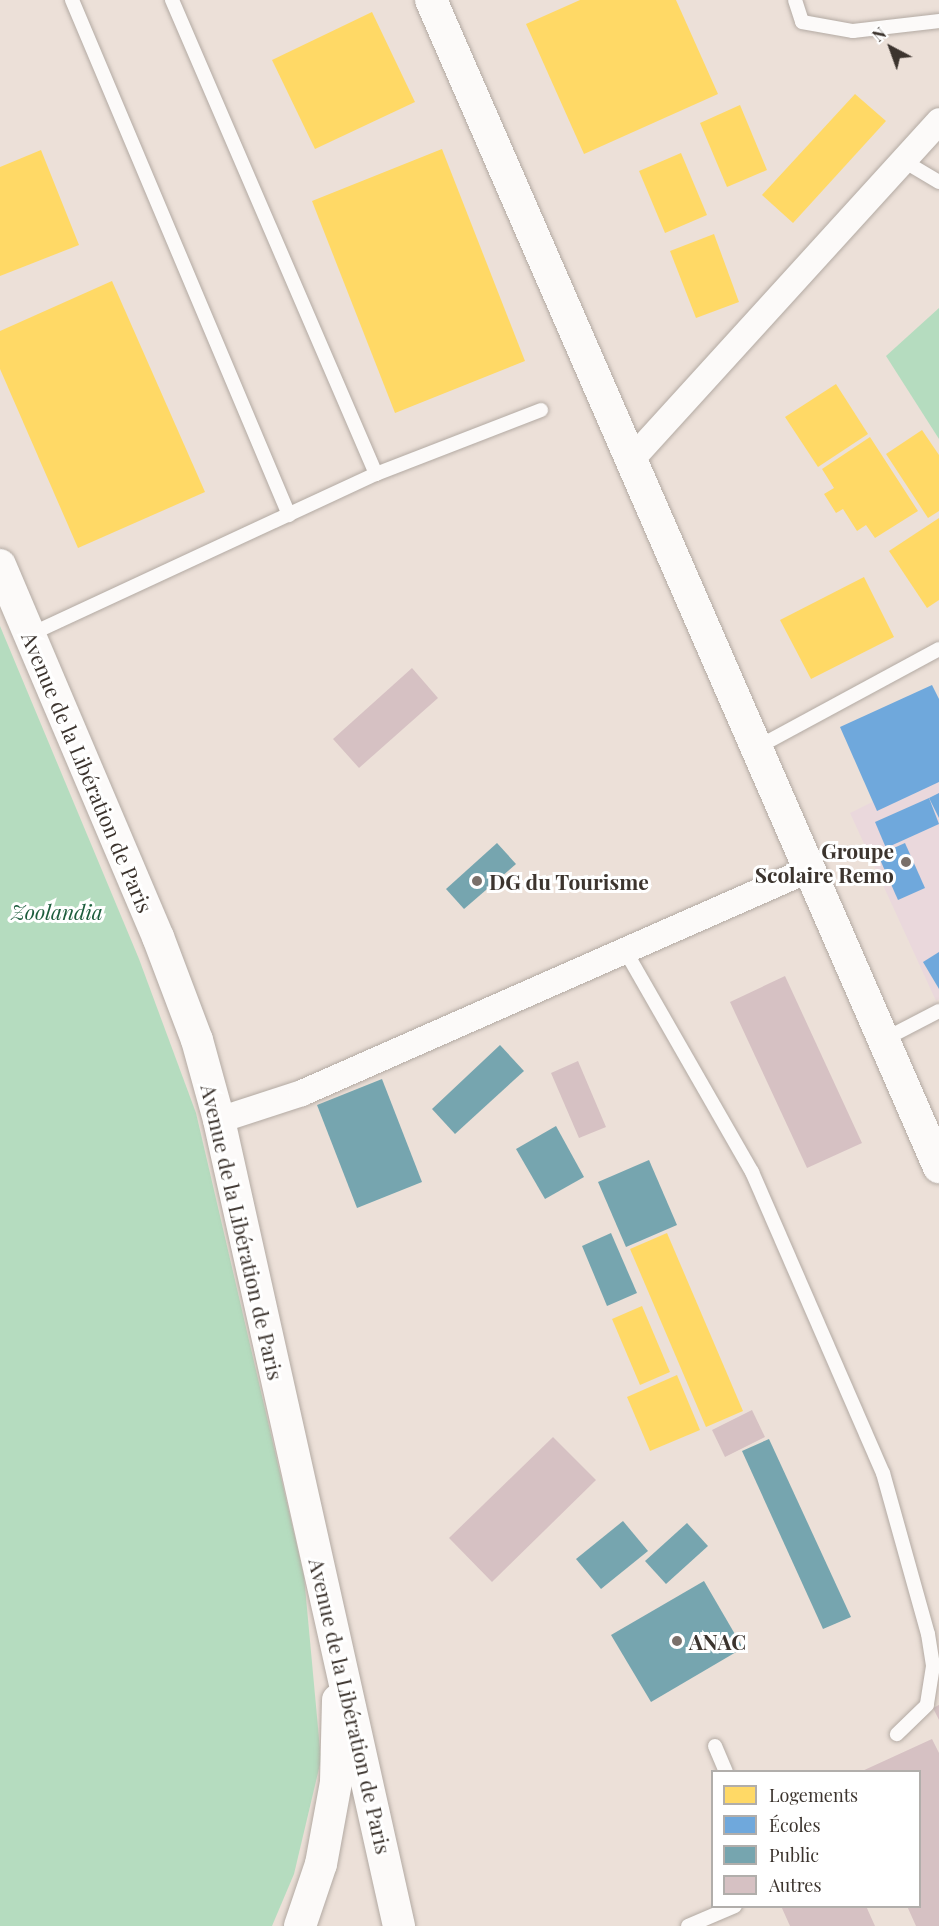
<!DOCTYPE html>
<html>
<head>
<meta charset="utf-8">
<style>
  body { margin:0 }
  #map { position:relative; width:939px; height:1926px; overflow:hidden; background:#ece0d8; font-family:"Playfair Display",serif }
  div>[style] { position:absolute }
  .education>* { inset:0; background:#ead8dc }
  .green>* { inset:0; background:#b5dcbf }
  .homes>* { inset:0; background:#ffd966 }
  .schools>* { inset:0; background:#6fa8dc }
  .public>* { inset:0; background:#76a5af }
  .building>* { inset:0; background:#d6c1c3 }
  .roads { filter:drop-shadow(0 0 2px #b3aaa3) drop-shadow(0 0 2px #b3aaa3) }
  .service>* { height:14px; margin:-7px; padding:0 7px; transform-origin:7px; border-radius:7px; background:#fcfaf9 }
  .minor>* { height:26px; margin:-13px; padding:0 13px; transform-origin:13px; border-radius:13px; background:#fcfaf9 }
  .tertiary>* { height:32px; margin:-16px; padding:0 16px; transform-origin:16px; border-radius:16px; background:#fcfaf9 }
  .dots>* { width:16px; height:16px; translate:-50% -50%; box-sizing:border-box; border:3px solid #fff; border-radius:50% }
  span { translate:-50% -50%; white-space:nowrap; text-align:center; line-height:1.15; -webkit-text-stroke:6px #fff; paint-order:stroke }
  .street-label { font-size:21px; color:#3c342e }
  .poi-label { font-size:21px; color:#3c342e; font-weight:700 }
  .right { translate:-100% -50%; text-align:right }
  .left { translate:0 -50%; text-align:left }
  .park-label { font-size:21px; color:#1c5c3c; font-style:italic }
  .legend { position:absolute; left:711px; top:1770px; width:210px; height:138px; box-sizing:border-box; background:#fff; border:2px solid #b1aeab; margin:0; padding:8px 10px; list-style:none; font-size:18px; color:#3c342e }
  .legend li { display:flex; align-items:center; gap:12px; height:30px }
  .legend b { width:30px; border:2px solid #b1aeab }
  .north { position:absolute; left:861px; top:18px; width:60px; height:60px; -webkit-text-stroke:4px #fff; paint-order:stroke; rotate:319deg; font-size:16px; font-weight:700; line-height:24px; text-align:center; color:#3c342e }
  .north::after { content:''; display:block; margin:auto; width:21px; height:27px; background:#3c342e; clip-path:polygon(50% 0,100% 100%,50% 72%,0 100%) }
</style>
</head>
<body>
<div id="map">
  <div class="education">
    <i style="clip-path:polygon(939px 769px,939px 999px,936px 1001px,850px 813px)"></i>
  </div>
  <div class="green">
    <i style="clip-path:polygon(939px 308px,939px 439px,886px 356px)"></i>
    <i style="clip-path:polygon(0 626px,139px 959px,196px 1113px,304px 1576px,321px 1760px,294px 1874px,272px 1926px,0 1926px)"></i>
  </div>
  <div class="homes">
    <i style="clip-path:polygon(580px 0,676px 0,718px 94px,584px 154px,526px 24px)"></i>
    <i style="clip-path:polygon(372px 12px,415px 102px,315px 149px,272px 60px)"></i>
    <i style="clip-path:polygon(855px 94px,886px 121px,793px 223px,762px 195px)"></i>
    <i style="clip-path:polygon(740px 105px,767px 170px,727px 187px,700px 123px)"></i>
    <i style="clip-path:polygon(442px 149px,525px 361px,395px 413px,312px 201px)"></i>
    <i style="clip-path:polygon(41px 150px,79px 245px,0 276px,0 167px)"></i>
    <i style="clip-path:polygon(681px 153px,707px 215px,665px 233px,639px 171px)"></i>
    <i style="clip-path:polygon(714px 234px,739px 302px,696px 318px,670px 251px)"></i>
    <i style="clip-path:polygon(112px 281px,205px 492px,78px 548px,0 369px,0 331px)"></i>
    <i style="clip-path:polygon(836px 384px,868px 434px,818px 467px,785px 417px)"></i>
    <i style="clip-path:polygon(922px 430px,939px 455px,939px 511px,928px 518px,886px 454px)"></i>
    <i style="clip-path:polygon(870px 437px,918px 511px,875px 538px,866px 525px,857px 531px,843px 509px,836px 513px,824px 494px,834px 488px,822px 469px)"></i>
    <i style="clip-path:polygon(939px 518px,939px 600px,927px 608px,889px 551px)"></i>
    <i style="clip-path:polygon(864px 577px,894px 637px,811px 679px,780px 620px)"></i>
    <i style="clip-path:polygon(667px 1233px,743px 1411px,706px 1427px,630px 1249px)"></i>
    <i style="clip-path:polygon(642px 1306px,670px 1372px,640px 1385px,612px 1319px)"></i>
    <i style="clip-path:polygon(677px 1375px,700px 1430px,650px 1451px,627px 1397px)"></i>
  </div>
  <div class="schools">
    <i style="clip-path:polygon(932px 685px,939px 699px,939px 782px,877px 811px,840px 727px)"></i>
    <i style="clip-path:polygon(939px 793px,939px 818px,929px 798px)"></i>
    <i style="clip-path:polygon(929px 798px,939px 824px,886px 848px,875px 822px)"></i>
    <i style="clip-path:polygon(905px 843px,925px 888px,898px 900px,878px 855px)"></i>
    <i style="clip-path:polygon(939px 952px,939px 989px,923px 962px)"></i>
  </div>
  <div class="public">
    <i style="clip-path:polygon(497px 843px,516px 864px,464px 909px,446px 889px)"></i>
    <i style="clip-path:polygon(500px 1045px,524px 1071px,455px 1134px,432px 1109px)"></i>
    <i style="clip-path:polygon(382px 1079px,422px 1182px,357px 1208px,317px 1105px)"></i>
    <i style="clip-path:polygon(556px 1126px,584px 1177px,545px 1199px,516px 1149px)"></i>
    <i style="clip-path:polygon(649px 1160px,677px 1225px,626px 1247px,598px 1182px)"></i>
    <i style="clip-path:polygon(611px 1233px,637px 1293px,607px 1306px,582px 1246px)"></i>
    <i style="clip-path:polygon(769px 1439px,851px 1617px,823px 1629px,742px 1451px)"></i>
    <i style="clip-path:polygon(623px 1521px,648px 1551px,601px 1589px,576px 1559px)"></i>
    <i style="clip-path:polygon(687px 1523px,708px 1546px,666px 1584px,645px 1561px)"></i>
    <i style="clip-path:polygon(704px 1581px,743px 1648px,651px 1702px,611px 1635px)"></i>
  </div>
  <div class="building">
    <i style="clip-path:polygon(412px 668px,438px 698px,359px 768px,333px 739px)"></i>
    <i style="clip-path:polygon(785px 976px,862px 1143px,807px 1168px,730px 1002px)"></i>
    <i style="clip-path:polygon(578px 1061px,606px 1127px,579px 1138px,551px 1073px)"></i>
    <i style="clip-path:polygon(752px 1410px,765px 1437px,725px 1457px,712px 1430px)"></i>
    <i style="clip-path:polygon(553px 1437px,596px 1480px,492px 1582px,449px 1538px)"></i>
    <i style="clip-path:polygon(939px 1705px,939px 1720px,933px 1708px)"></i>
    <i style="clip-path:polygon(932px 1739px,939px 1753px,939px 1926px,916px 1926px,907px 1906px,920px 1906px,920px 1772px,860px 1772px)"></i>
    <i style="clip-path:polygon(781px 1906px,866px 1906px,875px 1926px,790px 1926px)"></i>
  </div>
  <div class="roads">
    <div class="service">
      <i style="left:72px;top:0;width:559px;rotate:67.15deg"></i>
      <i style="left:172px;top:0;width:516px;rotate:66.71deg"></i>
      <i style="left:795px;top:0;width:23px;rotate:72deg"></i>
      <i style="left:802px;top:22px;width:52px;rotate:10deg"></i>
      <i style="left:853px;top:31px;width:87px;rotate:-6.6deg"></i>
      <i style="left:902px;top:160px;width:43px;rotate:30.7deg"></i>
      <i style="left:31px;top:634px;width:380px;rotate:-24.9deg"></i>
      <i style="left:376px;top:474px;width:177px;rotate:-21.2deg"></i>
      <i style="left:756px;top:748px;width:208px;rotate:-28.4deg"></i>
      <i style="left:626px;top:952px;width:254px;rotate:60.2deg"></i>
      <i style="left:752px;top:1172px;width:328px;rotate:66.5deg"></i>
      <i style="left:883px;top:1473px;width:167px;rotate:74.4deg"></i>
      <i style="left:928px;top:1634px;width:32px;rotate:81deg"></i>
      <i style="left:933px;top:1666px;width:39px;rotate:99deg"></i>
      <i style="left:927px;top:1705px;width:42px;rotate:136deg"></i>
      <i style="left:883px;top:1040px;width:63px;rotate:-27.4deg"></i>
      <i style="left:715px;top:1746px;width:28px;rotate:67deg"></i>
      <i style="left:688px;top:1926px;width:51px;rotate:-23.1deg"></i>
    </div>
    <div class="minor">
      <i style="left:631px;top:460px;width:458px;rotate:-47.7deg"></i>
      <i style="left:219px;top:1120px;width:87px;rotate:-18deg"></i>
      <i style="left:302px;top:1093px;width:553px;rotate:-23.78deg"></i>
    </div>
    <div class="tertiary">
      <i style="left:431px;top:0;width:1273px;rotate:66.48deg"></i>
      <i style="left:0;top:565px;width:404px;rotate:67deg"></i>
      <i style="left:158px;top:937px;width:110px;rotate:69.3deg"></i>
      <i style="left:197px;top:1040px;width:83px;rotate:74.6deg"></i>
      <i style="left:219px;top:1120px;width:826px;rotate:77.41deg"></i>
      <i style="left:300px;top:1926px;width:65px;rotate:-71.3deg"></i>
      <i style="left:321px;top:1864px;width:83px;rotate:-79.6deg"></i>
      <i style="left:336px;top:1782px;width:82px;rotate:-88.6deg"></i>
    </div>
  </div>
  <div class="dots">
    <i style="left:906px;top:862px;background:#7a706a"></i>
    <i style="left:477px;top:881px;background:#7a706a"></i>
    <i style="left:677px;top:1641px;background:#7a706a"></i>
  </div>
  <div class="street-label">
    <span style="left:88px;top:772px;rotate:67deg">Avenue de la Libération de Paris</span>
    <span style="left:243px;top:1232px;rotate:77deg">Avenue de la Libération de Paris</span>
    <span style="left:351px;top:1706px;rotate:77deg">Avenue de la Libération de Paris</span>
  </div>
  <div class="poi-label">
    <span class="right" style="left:894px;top:862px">Groupe<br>Scolaire Remo</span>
    <span class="left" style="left:489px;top:881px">DG du Tourisme</span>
    <span class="left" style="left:689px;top:1641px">ANAC</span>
  </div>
  <div class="park-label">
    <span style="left:57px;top:911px">Zoolandia</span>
  </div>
  <ul class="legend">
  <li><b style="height:16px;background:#ffd966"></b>Logements</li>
  <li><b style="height:16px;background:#6fa8dc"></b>Écoles</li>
  <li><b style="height:16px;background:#76a5af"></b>Public</li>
  <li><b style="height:16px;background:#d6c1c3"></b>Autres</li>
  </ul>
  <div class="north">N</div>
</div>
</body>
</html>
